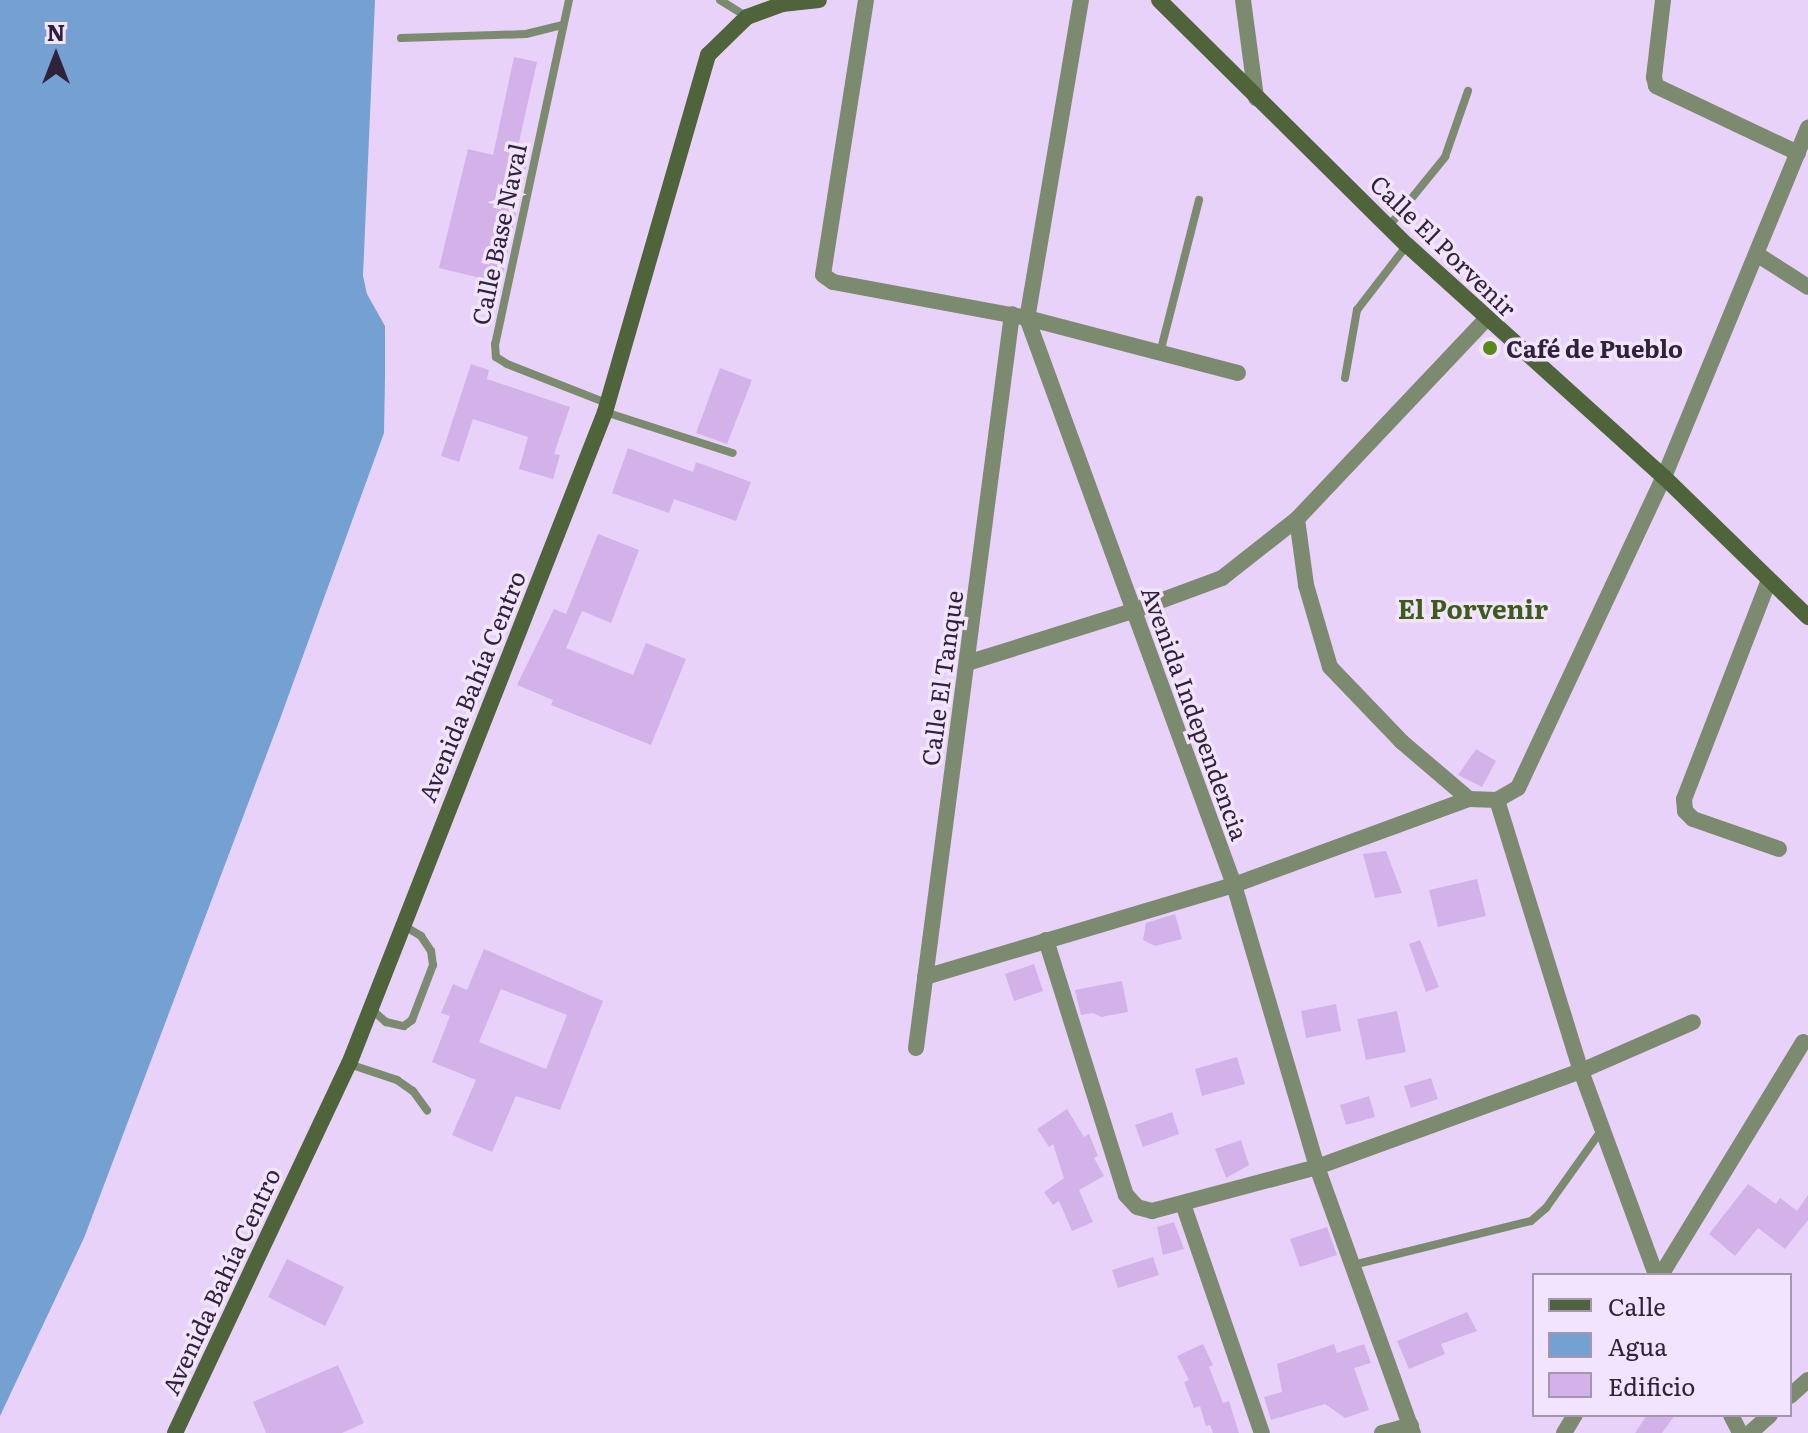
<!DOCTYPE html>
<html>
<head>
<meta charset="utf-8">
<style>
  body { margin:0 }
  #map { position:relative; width:1808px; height:1433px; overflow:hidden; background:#e9d2fa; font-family:Literata,serif }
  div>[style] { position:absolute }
  .water>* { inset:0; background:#74a1d1 }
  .building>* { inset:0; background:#d3b2ea }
  .service>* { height:8px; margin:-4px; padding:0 4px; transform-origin:4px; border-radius:4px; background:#7c8b6f }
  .minor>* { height:16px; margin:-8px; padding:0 8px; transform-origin:8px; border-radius:8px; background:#7c8b6f }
  .tertiary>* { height:16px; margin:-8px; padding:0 8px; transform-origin:8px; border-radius:8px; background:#7c8b6f }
  .secondary>* { height:16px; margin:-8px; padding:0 8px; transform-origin:8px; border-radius:8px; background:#4f643b }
  .dots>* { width:22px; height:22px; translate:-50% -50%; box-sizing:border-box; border:4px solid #f2e3fe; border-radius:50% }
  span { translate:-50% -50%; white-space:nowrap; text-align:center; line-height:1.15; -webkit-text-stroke:7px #f2e3fe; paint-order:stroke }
  .street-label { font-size:24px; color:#31223b }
  .poi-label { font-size:24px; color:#31223b; font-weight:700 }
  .left { translate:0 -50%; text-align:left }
  .neighbourhood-label { font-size:26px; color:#3d5c1a; font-weight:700 }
  .legend { position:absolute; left:1532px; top:1273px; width:260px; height:144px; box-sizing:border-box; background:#f2e3fe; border:2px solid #a596b0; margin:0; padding:10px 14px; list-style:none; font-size:24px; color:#31223b }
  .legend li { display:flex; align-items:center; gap:16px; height:40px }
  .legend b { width:40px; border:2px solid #a596b0 }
  .north { position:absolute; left:16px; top:16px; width:80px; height:80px; -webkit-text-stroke:6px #f2e3fe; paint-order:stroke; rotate:0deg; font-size:22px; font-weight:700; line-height:32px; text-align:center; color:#31223b }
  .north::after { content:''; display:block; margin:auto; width:28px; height:36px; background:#31223b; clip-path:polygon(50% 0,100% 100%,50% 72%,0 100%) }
</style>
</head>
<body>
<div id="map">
  <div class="water">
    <i style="clip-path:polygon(0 0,375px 0,363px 276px,367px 294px,385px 326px,385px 378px,384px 433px,280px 719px,84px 1238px,0 1416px)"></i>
  </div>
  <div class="building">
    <i style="clip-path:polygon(514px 57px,537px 62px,514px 164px,526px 167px,501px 283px,439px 268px,468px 149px,493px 155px)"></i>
    <i style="clip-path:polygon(471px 364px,489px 370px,487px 379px,570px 407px,554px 454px,560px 455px,553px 479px,519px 469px,528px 437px,473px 419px,459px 462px,441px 456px)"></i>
    <i style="clip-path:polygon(720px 368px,752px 380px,727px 444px,696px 433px)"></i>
    <i style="clip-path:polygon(628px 448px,693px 472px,696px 462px,751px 482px,736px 521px,674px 499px,669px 513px,612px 493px)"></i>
    <i style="clip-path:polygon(598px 534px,639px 550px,611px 623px,582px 611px,566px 648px,633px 675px,646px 643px,686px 659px,651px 745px,551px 705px,553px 700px,517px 685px,554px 609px,566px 614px)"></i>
    <i style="clip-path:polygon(1476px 749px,1496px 761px,1482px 787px,1458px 775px)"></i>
    <i style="clip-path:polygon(1386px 851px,1402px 893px,1375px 898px,1363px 854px)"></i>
    <i style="clip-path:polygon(1477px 879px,1486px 916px,1438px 927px,1429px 890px)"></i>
    <i style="clip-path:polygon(1175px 914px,1182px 939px,1155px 946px,1143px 940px,1146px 923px)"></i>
    <i style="clip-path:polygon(1420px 940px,1439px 987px,1426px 992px,1409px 944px)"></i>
    <i style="clip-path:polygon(evenodd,484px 949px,603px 1001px,560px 1110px,516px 1096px,492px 1152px,452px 1135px,476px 1080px,432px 1062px,450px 1016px,441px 1013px,453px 984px,467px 990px,484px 949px,501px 989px,567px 1015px,546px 1069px,479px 1042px,501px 989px)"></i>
    <i style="clip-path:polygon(1034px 964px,1043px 991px,1014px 1001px,1005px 974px)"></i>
    <i style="clip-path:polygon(1122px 981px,1128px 1012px,1101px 1017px,1093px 1013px,1081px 1015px,1075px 990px)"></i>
    <i style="clip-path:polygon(1336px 1004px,1341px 1031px,1306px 1038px,1301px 1011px)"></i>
    <i style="clip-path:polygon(1397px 1011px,1406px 1052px,1366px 1060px,1357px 1019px)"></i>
    <i style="clip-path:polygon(1237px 1057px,1245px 1084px,1202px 1096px,1195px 1069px)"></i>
    <i style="clip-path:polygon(1431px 1078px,1438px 1099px,1411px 1108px,1404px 1086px)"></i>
    <i style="clip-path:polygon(1369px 1096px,1375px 1117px,1346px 1125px,1340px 1105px)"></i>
    <i style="clip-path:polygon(1067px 1109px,1084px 1137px,1089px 1134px,1098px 1156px,1094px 1158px,1104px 1176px,1079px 1190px,1093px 1222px,1072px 1231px,1059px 1201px,1053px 1205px,1044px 1192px,1064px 1178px,1053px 1144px,1049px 1147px,1037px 1129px)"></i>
    <i style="clip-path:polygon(1172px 1112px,1179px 1134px,1143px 1147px,1135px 1125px)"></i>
    <i style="clip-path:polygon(1241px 1140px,1249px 1165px,1226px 1178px,1215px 1149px)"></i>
    <i style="clip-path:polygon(1748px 1184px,1776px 1204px,1780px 1198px,1797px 1211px,1808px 1195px,1808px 1220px,1785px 1249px,1758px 1228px,1735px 1256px,1709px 1234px)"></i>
    <i style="clip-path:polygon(1174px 1222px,1184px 1249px,1163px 1255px,1157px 1227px)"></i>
    <i style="clip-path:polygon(1327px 1227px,1337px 1255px,1300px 1267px,1290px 1239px)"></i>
    <i style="clip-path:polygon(1153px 1257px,1159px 1275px,1118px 1288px,1112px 1270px)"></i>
    <i style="clip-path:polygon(287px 1259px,344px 1287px,325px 1326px,268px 1297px)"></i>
    <i style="clip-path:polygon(1467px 1312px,1477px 1331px,1441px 1344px,1445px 1354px,1409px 1369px,1397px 1341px)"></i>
    <i style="clip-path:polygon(1203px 1344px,1213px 1365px,1209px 1367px,1223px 1403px,1229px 1401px,1239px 1433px,1213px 1433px,1210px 1425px,1206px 1426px,1200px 1406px,1194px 1408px,1184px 1382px,1189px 1380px,1177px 1356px)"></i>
    <i style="clip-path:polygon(1334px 1344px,1337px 1353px,1364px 1344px,1371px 1363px,1354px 1368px,1369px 1410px,1345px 1418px,1325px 1404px,1271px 1420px,1264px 1397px,1282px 1392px,1277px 1364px)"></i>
    <i style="clip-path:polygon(338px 1365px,364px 1423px,342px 1433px,266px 1433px,253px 1402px)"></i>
    <i style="clip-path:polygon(1647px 1415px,1675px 1415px,1662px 1433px,1635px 1433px)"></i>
  </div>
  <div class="service">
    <i style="left:569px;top:0;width:352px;rotate:102.1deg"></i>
    <i style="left:495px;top:344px;width:13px;rotate:86deg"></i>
    <i style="left:496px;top:357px;width:13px;rotate:32deg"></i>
    <i style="left:507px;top:364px;width:110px;rotate:21.4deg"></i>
    <i style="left:720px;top:0;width:32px;rotate:32deg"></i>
    <i style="left:401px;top:38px;width:125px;rotate:-1.8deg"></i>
    <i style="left:526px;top:34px;width:38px;rotate:-14deg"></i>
    <i style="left:1389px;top:226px;width:89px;rotate:-50.9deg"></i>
    <i style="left:1445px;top:157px;width:70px;rotate:-70.8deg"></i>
    <i style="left:1160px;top:353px;width:158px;rotate:-75.7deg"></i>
    <i style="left:1345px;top:378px;width:69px;rotate:-80deg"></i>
    <i style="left:1357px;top:310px;width:82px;rotate:-52.4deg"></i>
    <i style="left:605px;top:412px;width:134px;rotate:17.8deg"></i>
    <i style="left:371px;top:1009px;width:20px;rotate:41deg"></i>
    <i style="left:386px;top:1022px;width:18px;rotate:13deg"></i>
    <i style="left:404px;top:1026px;width:10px;rotate:-37deg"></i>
    <i style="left:412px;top:1020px;width:59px;rotate:-69.1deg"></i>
    <i style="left:433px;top:965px;width:14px;rotate:-98deg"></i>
    <i style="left:431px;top:951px;width:18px;rotate:-124deg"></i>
    <i style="left:421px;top:936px;width:21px;rotate:-149deg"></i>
    <i style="left:349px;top:1064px;width:51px;rotate:18.4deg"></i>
    <i style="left:397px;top:1080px;width:19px;rotate:35deg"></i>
    <i style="left:413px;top:1091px;width:24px;rotate:54deg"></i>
    <i style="left:1353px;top:1265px;width:183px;rotate:-13.9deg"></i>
    <i style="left:1531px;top:1221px;width:20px;rotate:-41deg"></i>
    <i style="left:1546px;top:1208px;width:95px;rotate:-54.5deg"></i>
  </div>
  <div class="minor">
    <i style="left:866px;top:0;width:278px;rotate:98.9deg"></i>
    <i style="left:823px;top:275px;width:12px;rotate:35deg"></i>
    <i style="left:833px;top:282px;width:197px;rotate:10.5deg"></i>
    <i style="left:1027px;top:318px;width:218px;rotate:14.6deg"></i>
    <i style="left:1243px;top:0;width:99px;rotate:82.4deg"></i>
    <i style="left:1663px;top:0;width:78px;rotate:96.7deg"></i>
    <i style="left:1654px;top:77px;width:9px;rotate:77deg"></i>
    <i style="left:1656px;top:86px;width:157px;rotate:25.3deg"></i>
    <i style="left:1758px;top:255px;width:59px;rotate:32.6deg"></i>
    <i style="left:1297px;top:519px;width:67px;rotate:82.2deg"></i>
    <i style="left:1306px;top:585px;width:85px;rotate:73.7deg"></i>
    <i style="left:1330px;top:667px;width:104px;rotate:46.2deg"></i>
    <i style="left:1402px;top:742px;width:88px;rotate:40.4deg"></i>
    <i style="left:1769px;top:580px;width:235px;rotate:111.2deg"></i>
    <i style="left:1684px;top:799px;width:12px;rotate:85deg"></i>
    <i style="left:1685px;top:811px;width:11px;rotate:45deg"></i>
    <i style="left:1693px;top:819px;width:91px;rotate:19.2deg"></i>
    <i style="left:967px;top:663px;width:174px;rotate:-17.4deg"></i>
    <i style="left:1133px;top:611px;width:95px;rotate:-20.3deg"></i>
    <i style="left:1222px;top:578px;width:95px;rotate:-38.2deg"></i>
    <i style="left:1297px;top:519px;width:275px;rotate:-46.6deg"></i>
    <i style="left:1497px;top:800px;width:284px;rotate:72.8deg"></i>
    <i style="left:1581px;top:1071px;width:217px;rotate:69.8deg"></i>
    <i style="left:1046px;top:940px;width:267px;rotate:72.6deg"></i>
    <i style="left:1126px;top:1195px;width:16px;rotate:47deg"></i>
    <i style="left:1137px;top:1207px;width:16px;rotate:15deg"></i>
    <i style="left:1152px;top:1211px;width:171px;rotate:-14.9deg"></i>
    <i style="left:1317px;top:1167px;width:281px;rotate:-20deg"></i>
    <i style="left:1581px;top:1071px;width:122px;rotate:-23.6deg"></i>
    <i style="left:925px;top:977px;width:322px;rotate:-16.6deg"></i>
    <i style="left:1234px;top:885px;width:250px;rotate:-20.1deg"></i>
    <i style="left:1469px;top:799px;width:28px;rotate:2deg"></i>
    <i style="left:1497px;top:800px;width:24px;rotate:-30deg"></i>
    <i style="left:1518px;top:788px;width:344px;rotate:-64.9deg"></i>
    <i style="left:1664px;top:477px;width:378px;rotate:-67.6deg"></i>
    <i style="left:916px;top:1048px;width:740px;rotate:-82.55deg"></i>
    <i style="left:1183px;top:1204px;width:242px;rotate:71deg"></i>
    <i style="left:1661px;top:1275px;width:273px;rotate:-58.6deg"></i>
    <i style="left:1790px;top:1396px;width:24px;rotate:-42deg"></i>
    <i style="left:1731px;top:1415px;width:20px;rotate:63deg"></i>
    <i style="left:1382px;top:1433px;width:30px;rotate:-15deg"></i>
    <i style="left:1564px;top:1433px;width:21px;rotate:-59deg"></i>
    <i style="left:1750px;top:1433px;width:27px;rotate:-42deg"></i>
  </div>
  <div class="tertiary">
    <i style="left:1081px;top:0;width:323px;rotate:99.6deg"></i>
    <i style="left:1027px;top:318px;width:604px;rotate:69.94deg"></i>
    <i style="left:1234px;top:885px;width:294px;rotate:73.6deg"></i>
    <i style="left:1317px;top:1167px;width:283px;rotate:70.2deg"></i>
  </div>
  <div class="secondary">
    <i style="left:1159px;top:0;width:349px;rotate:44.7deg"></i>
    <i style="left:1407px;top:245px;width:346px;rotate:42.1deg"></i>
    <i style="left:1664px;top:477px;width:201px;rotate:44.2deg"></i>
    <i style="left:175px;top:1433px;width:408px;rotate:-64.8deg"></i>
    <i style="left:349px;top:1064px;width:700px;rotate:-68.56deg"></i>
    <i style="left:605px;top:412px;width:372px;rotate:-73.9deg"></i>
    <i style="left:708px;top:55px;width:54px;rotate:-44.3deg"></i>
    <i style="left:747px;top:17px;width:37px;rotate:-20deg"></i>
    <i style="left:782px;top:4px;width:37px;rotate:-6deg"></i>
  </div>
  <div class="dots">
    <i style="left:1490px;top:348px;background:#59881c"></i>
  </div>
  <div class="street-label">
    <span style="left:498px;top:234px;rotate:-78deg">Calle Base Naval</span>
    <span style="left:1444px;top:245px;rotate:44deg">Calle El Porvenir</span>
    <span style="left:941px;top:678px;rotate:-82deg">Calle El Tanque</span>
    <span style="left:471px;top:686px;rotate:-68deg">Avenida Bahía Centro</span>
    <span style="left:1196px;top:713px;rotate:70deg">Avenida Independencia</span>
    <span style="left:220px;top:1281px;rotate:-65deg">Avenida Bahía Centro</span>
  </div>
  <div class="poi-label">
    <span class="left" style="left:1506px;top:348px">Café de Pueblo</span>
  </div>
  <div class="neighbourhood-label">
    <span style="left:1473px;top:608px">El Porvenir</span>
  </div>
  <ul class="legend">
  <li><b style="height:10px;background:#4f643b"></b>Calle</li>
  <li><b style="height:22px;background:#74a1d1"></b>Agua</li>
  <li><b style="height:22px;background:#d3b2ea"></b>Edificio</li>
  </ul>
  <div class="north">N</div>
</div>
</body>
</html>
